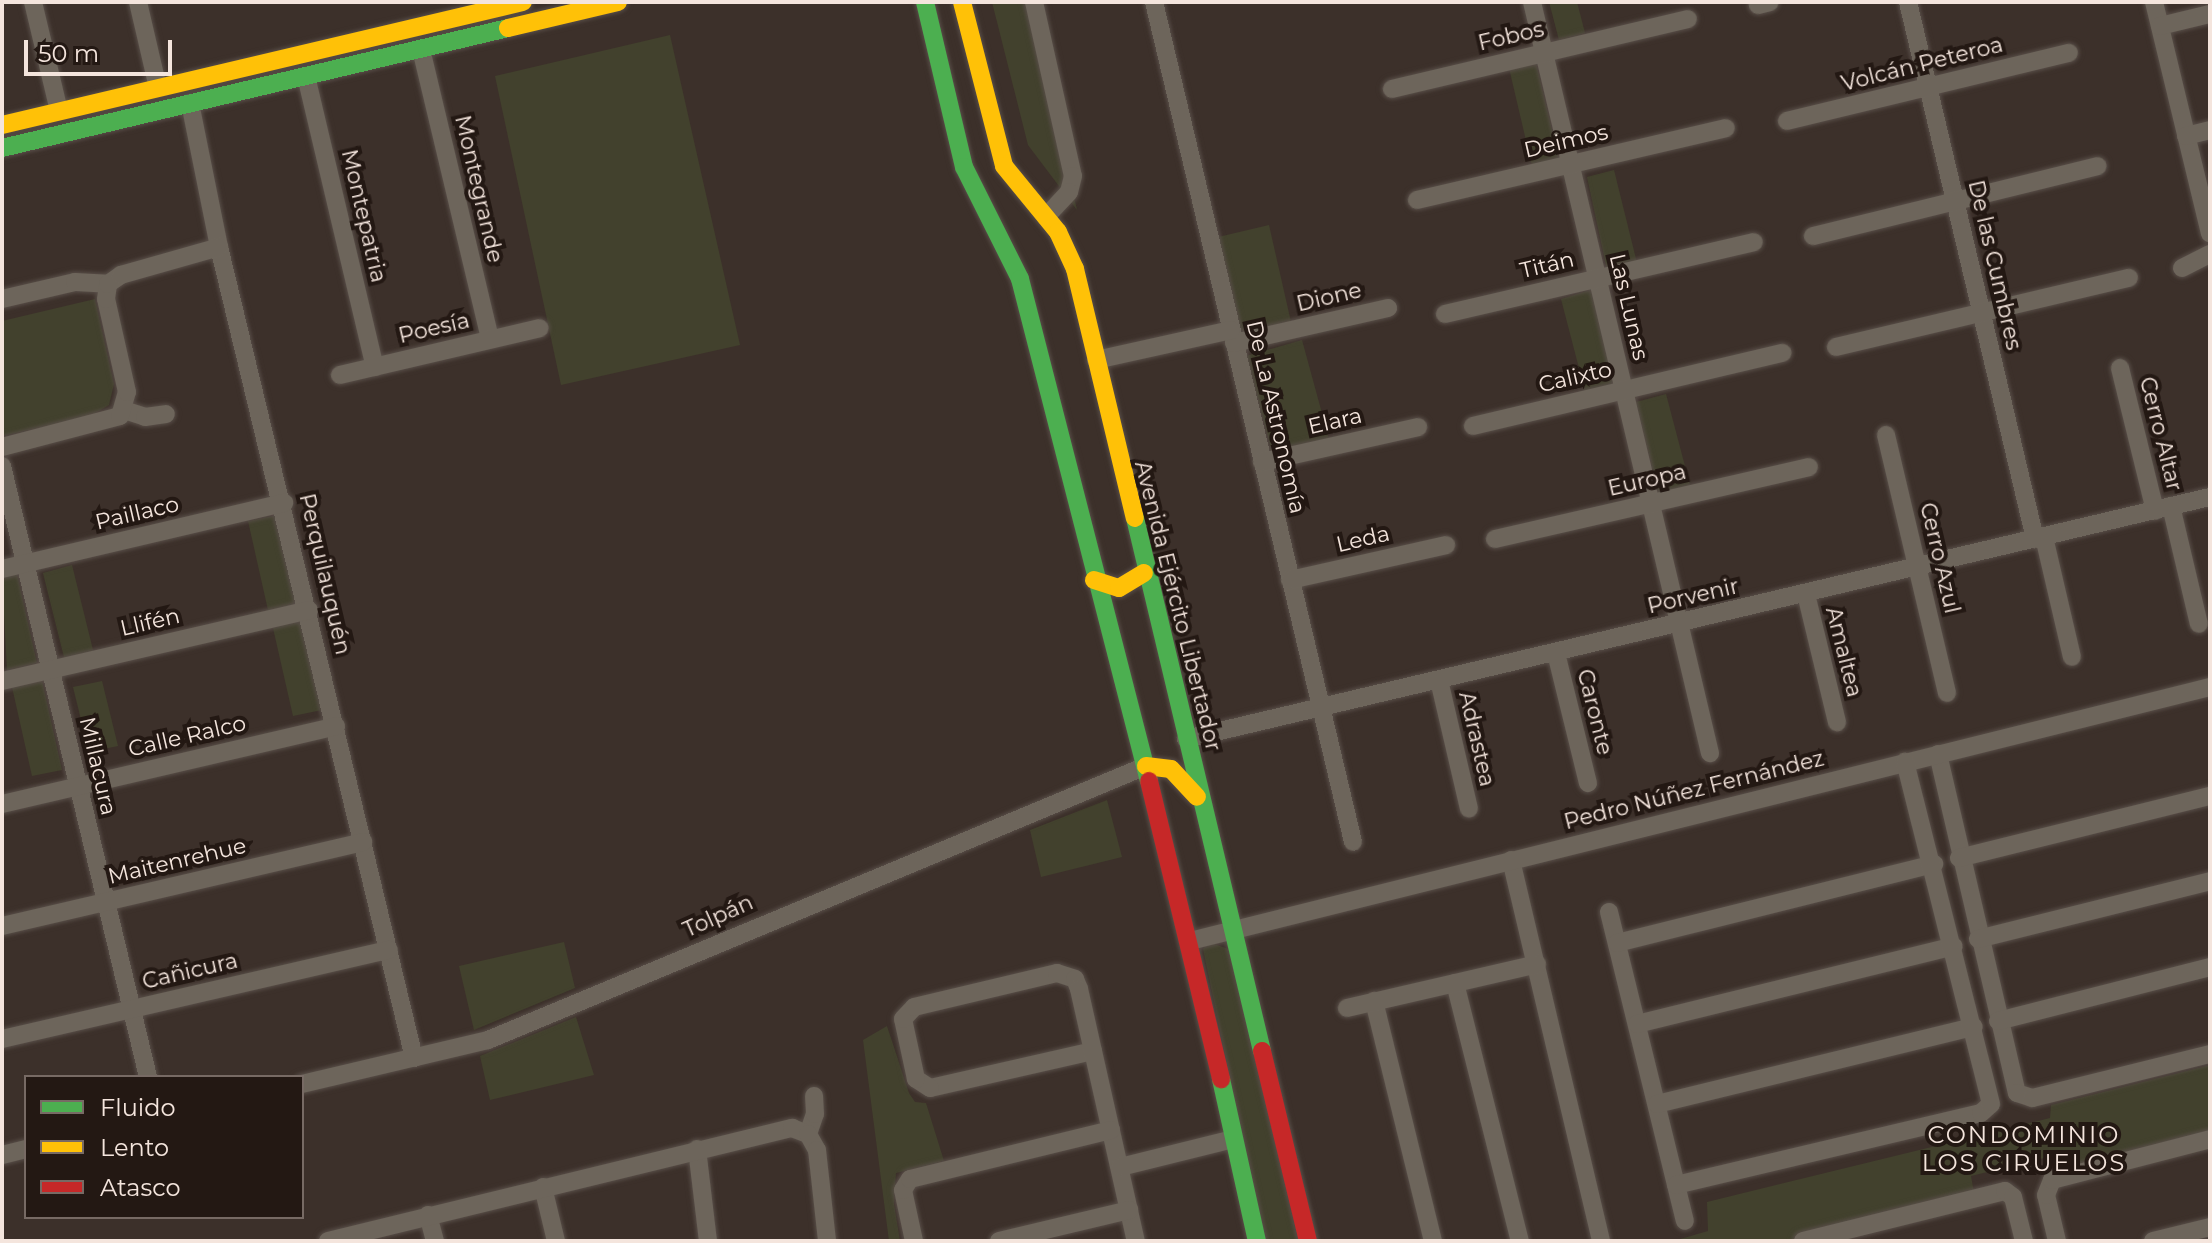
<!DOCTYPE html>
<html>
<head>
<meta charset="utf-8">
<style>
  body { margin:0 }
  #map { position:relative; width:2212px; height:1243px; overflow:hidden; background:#3c302a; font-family:Montserrat,sans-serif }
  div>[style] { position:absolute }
  .green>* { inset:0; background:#42412d }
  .roads { filter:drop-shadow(0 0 2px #584e48) drop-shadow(0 0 2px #584e48) }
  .street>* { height:18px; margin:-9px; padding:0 9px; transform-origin:9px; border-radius:9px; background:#6d655b }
  .fast>* { height:18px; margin:-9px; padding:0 9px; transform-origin:9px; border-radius:9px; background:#4caf50 }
  .slow>* { height:18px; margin:-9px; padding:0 9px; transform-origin:9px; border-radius:9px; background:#ffc107 }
  .jam>* { height:18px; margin:-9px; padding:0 9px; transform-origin:9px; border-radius:9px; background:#c62828 }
  span { translate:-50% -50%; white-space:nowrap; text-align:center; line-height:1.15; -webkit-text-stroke:8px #231813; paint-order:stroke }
  .street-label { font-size:22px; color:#f4e5dd }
  .neighbourhood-label { font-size:24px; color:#f4e5dd; letter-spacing:2px }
  .frame { position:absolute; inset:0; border:4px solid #f4e5dd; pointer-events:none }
  .legend { position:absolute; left:24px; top:1075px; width:280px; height:144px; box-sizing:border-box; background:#231813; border:2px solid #776a64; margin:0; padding:10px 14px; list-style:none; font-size:24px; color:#f4e5dd }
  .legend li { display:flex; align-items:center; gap:16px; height:40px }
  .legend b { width:40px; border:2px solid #776a64 }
  .scale { position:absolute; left:24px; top:40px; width:148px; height:36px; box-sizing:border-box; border:4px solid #f4e5dd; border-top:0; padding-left:10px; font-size:24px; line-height:28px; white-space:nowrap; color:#f4e5dd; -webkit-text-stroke:6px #231813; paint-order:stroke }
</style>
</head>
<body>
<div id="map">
  <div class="green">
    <i style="clip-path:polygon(992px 2px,1029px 2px,1077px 210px,1028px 145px)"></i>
    <i style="clip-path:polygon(1549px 2px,1577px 2px,1585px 33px,1559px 40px)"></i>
    <i style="clip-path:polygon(670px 35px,740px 345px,561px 385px,495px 76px)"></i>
    <i style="clip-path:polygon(1536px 63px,1559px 159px,1532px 166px,1509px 68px)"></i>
    <i style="clip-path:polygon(1614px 170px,1637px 263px,1607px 270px,1587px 177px)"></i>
    <i style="clip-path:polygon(1269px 225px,1291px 322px,1238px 335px,1214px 238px)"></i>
    <i style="clip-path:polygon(1596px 288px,1620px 387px,1586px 395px,1561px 299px)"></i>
    <i style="clip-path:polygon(95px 299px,114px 384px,109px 405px,89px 417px,2px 436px,2px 321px)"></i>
    <i style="clip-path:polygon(1302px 340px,1329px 439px,1272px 452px,1246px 356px)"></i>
    <i style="clip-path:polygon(1666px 394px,1691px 489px,1659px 496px,1636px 402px)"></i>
    <i style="clip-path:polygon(278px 515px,298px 604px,268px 610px,248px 521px)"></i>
    <i style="clip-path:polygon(72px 565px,94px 654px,65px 661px,43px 573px)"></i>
    <i style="clip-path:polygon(17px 574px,37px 663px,7px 670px,2px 578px)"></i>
    <i style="clip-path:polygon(302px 621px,322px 710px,293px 716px,273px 628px)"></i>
    <i style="clip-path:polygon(42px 680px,62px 770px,32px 776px,12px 687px)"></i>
    <i style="clip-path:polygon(102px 681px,118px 746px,89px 752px,73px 687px)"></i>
    <i style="clip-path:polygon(1107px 800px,1122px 857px,1041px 877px,1030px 830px)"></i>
    <i style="clip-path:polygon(564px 942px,575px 988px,474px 1030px,459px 966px)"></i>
    <i style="clip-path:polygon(1209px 942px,1231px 950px,1298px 1241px,1264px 1241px,1203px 949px)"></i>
    <i style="clip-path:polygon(576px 1017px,594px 1075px,490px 1100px,480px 1056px)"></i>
    <i style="clip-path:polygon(887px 1026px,909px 1093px,915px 1102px,926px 1103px,944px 1161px,896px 1173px,894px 1204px,900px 1241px,889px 1241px,863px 1040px)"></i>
    <i style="clip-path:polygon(2210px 1065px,2210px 1132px,2072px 1167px,2068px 1152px,1971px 1176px,1974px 1193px,1787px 1241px,1673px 1241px,1708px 1231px,1707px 1202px,2050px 1118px,2051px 1105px)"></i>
  </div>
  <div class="roads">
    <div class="street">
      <i style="left:33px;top:2px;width:112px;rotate:76.6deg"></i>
      <i style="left:138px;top:2px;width:88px;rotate:76.9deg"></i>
      <i style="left:1034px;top:2px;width:178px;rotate:77.4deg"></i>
      <i style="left:1073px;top:176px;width:16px;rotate:104deg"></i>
      <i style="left:1069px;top:192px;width:34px;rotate:133deg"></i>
      <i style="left:1154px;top:2px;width:863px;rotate:76.67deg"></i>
      <i style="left:1532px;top:2px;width:772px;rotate:76.67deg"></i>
      <i style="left:1908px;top:2px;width:552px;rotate:76.69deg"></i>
      <i style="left:2154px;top:2px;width:238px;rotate:76.4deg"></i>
      <i style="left:1758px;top:5px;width:12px;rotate:-14deg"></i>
      <i style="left:2160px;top:26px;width:51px;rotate:-13.5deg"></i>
      <i style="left:421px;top:49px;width:298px;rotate:76.6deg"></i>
      <i style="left:306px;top:76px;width:299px;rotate:76.7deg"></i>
      <i style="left:1392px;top:89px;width:304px;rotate:-13.3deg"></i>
      <i style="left:190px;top:103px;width:147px;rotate:78.6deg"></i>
      <i style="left:219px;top:247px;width:834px;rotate:76.48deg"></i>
      <i style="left:1787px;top:121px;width:290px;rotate:-13.6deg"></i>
      <i style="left:2186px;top:136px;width:25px;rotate:-14deg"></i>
      <i style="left:1417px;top:200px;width:317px;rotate:-13.1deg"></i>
      <i style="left:1813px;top:236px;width:293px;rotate:-13.8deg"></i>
      <i style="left:2182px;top:268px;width:31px;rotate:-27deg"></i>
      <i style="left:2px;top:299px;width:75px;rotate:-13.1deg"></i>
      <i style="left:75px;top:282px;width:33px;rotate:3deg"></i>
      <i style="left:1445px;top:314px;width:317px;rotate:-13.1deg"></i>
      <i style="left:1234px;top:343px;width:158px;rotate:-12.8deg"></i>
      <i style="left:1836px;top:347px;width:301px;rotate:-13.3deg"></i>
      <i style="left:1096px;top:360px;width:138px;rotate:-12.5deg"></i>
      <i style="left:2120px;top:368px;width:147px;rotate:76.2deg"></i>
      <i style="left:340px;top:375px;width:205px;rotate:-13.2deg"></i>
      <i style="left:124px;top:410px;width:22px;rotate:18deg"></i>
      <i style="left:145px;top:417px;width:21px;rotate:-8deg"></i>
      <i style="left:1473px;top:426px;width:318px;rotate:-13.3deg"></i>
      <i style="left:1886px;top:435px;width:265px;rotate:76.7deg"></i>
      <i style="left:2px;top:447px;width:122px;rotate:-14.7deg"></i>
      <i style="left:120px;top:416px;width:25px;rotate:-74deg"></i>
      <i style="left:127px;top:392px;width:95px;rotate:-102.7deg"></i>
      <i style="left:106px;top:299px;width:15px;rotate:-82deg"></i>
      <i style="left:108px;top:284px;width:16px;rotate:-35deg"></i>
      <i style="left:121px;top:275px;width:102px;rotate:-15.9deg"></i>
      <i style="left:1262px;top:462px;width:160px;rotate:-12.6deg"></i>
      <i style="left:2px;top:466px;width:628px;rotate:76.56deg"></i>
      <i style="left:2171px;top:506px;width:121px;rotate:76.7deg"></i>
      <i style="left:2044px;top:537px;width:123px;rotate:76.9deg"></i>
      <i style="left:1495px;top:539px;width:322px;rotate:-12.9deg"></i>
      <i style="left:2px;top:569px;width:290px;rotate:-13.2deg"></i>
      <i style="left:1290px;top:580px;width:160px;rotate:-12.6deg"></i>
      <i style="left:1806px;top:594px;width:132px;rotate:76.4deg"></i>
      <i style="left:1556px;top:653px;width:134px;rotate:76.2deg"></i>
      <i style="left:1439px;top:680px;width:132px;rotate:76.9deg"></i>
      <i style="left:2px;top:681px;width:315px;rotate:-13deg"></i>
      <i style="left:1186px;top:739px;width:1052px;rotate:-13.3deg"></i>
      <i style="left:1938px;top:754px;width:348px;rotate:76.9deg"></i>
      <i style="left:2017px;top:1093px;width:16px;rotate:18deg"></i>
      <i style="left:2032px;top:1098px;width:183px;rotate:-13.9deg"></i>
      <i style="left:2px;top:804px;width:343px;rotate:-13.1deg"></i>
      <i style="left:1959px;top:858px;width:259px;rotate:-13.9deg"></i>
      <i style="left:1511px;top:860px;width:391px;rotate:76.7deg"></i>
      <i style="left:1609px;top:912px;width:318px;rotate:76.2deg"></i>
      <i style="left:2px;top:926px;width:371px;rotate:-13.1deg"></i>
      <i style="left:1978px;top:939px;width:239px;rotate:-14deg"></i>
      <i style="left:1190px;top:941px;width:1051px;rotate:-13.98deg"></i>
      <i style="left:1617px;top:943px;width:327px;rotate:-14deg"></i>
      <i style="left:1455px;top:983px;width:266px;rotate:75.9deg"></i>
      <i style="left:1374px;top:1001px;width:247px;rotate:76.2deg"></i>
      <i style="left:1347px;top:1008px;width:195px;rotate:-13deg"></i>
      <i style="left:1998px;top:1021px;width:219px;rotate:-14.3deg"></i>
      <i style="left:1637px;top:1024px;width:326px;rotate:-13.8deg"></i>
      <i style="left:2px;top:1039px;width:397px;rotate:-13deg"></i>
      <i style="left:1093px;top:1051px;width:167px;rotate:167.2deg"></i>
      <i style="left:930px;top:1088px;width:17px;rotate:-147deg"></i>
      <i style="left:916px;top:1079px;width:61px;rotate:-102.2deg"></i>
      <i style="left:903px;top:1019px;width:16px;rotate:-47deg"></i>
      <i style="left:914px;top:1007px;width:147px;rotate:-13.4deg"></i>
      <i style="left:1057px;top:973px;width:19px;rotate:18deg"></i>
      <i style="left:1075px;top:979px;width:11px;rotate:68deg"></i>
      <i style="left:1079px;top:989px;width:258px;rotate:77.3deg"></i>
      <i style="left:302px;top:1084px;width:191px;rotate:-13.3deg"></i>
      <i style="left:488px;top:1040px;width:713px;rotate:-22.61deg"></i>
      <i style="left:1657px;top:1104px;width:326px;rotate:-13.7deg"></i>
      <i style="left:808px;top:1134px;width:21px;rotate:-71deg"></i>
      <i style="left:815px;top:1114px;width:18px;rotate:-93deg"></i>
      <i style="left:697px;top:1149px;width:93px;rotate:83.2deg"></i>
      <i style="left:2px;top:1155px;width:25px;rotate:-14deg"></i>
      <i style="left:1120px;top:1167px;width:116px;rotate:-13.9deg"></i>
      <i style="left:1676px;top:1185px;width:313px;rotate:-13.3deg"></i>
      <i style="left:1981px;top:1113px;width:13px;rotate:-42deg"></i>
      <i style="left:1991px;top:1104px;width:353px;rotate:-104.1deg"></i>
      <i style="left:543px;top:1187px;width:56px;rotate:76.5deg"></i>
      <i style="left:428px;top:1215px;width:27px;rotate:75deg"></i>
      <i style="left:328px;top:1241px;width:478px;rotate:-13.7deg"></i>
      <i style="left:792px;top:1128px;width:17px;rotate:21deg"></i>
      <i style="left:808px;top:1134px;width:18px;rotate:61deg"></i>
      <i style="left:817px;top:1150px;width:92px;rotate:83.7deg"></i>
      <i style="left:914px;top:1241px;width:52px;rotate:-102.2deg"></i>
      <i style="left:903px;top:1190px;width:13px;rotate:-58deg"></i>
      <i style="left:910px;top:1179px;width:207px;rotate:-13.7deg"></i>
      <i style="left:999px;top:1241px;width:134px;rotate:-13.4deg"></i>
      <i style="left:1803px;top:1241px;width:208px;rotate:-13.9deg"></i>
      <i style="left:2005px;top:1191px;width:10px;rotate:37deg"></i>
      <i style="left:2013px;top:1197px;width:45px;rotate:76deg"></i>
      <i style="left:2057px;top:1241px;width:47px;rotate:-103.4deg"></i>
      <i style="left:2046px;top:1195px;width:16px;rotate:-68deg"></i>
      <i style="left:2052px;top:1180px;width:163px;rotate:-14.5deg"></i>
      <i style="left:2153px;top:1241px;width:59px;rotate:-13.8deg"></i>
    </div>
    <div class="fast">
      <i style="left:925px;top:2px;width:170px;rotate:76.7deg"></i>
      <i style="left:964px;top:167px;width:125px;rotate:63.4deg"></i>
      <i style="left:1020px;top:279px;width:518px;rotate:75.59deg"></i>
      <i style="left:2px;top:148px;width:520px;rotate:-13.34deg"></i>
      <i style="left:1135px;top:518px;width:548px;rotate:76.6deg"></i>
      <i style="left:1221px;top:1079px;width:166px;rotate:77.5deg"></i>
    </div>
    <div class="slow">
      <i style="left:962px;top:2px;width:169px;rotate:75.6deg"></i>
      <i style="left:1004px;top:166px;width:85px;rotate:50.7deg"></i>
      <i style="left:1058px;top:232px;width:41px;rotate:65.3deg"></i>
      <i style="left:1075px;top:269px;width:256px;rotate:76.5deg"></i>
      <i style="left:508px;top:28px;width:113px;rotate:-13.3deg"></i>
      <i style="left:2px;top:125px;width:535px;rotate:-13.28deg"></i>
      <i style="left:1094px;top:580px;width:26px;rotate:18deg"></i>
      <i style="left:1119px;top:588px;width:29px;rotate:-31deg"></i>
      <i style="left:1146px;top:766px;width:25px;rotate:7deg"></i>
      <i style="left:1171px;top:769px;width:38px;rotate:47deg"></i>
    </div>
    <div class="jam">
      <i style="left:1149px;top:781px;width:307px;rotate:76.4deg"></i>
      <i style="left:1262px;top:1051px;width:195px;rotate:76.4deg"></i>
    </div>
  </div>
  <div class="street-label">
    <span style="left:1511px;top:36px;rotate:-13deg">Fobos</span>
    <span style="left:1922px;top:64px;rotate:-14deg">Volcán Peteroa</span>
    <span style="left:1566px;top:141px;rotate:-13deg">Deimos</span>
    <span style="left:479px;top:189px;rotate:77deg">Montegrande</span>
    <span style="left:364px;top:216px;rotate:77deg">Montepatria</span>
    <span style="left:1547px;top:265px;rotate:-13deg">Titán</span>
    <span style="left:1995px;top:265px;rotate:77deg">De las Cumbres</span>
    <span style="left:1329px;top:297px;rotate:-13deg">Dione</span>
    <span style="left:1629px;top:307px;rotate:77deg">Las Lunas</span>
    <span style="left:434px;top:328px;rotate:-13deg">Poesía</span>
    <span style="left:1575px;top:377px;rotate:-13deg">Calixto</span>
    <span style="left:1276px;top:417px;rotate:77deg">De La Astronomía</span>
    <span style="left:1335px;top:421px;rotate:-13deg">Elara</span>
    <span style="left:2161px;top:434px;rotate:76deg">Cerro Altar</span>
    <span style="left:1647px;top:480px;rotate:-13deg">Europa</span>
    <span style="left:137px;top:513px;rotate:-13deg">Paillaco</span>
    <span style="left:1363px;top:539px;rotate:-13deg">Leda</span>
    <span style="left:1940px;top:558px;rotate:77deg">Cerro Azul</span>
    <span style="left:325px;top:574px;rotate:77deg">Perquilauquén</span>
    <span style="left:1693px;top:596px;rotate:-13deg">Porvenir</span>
    <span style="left:1178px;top:606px;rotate:76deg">Avenida Ejército Libertador</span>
    <span style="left:150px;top:622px;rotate:-13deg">Llifén</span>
    <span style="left:1844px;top:652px;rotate:76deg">Amaltea</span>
    <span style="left:1595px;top:712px;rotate:76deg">Caronte</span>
    <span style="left:187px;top:736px;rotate:-13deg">Calle Ralco</span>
    <span style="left:1477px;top:739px;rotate:77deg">Adrastea</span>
    <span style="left:98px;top:766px;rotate:77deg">Millacura</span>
    <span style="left:1694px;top:790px;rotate:-14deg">Pedro Núñez Fernández</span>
    <span style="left:177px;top:861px;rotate:-13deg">Maitenrehue</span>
    <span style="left:718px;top:916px;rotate:-24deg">Tolpán</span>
    <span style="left:190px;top:971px;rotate:-13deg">Cañicura</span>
  </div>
  <div class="neighbourhood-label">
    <span style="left:2024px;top:1149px">CONDOMINIO<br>LOS CIRUELOS</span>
  </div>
  <div class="frame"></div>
  <ul class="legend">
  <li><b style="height:10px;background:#4caf50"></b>Fluido</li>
  <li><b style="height:10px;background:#ffc107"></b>Lento</li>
  <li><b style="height:10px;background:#c62828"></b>Atasco</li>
  </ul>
  <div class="scale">50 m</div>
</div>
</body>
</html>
